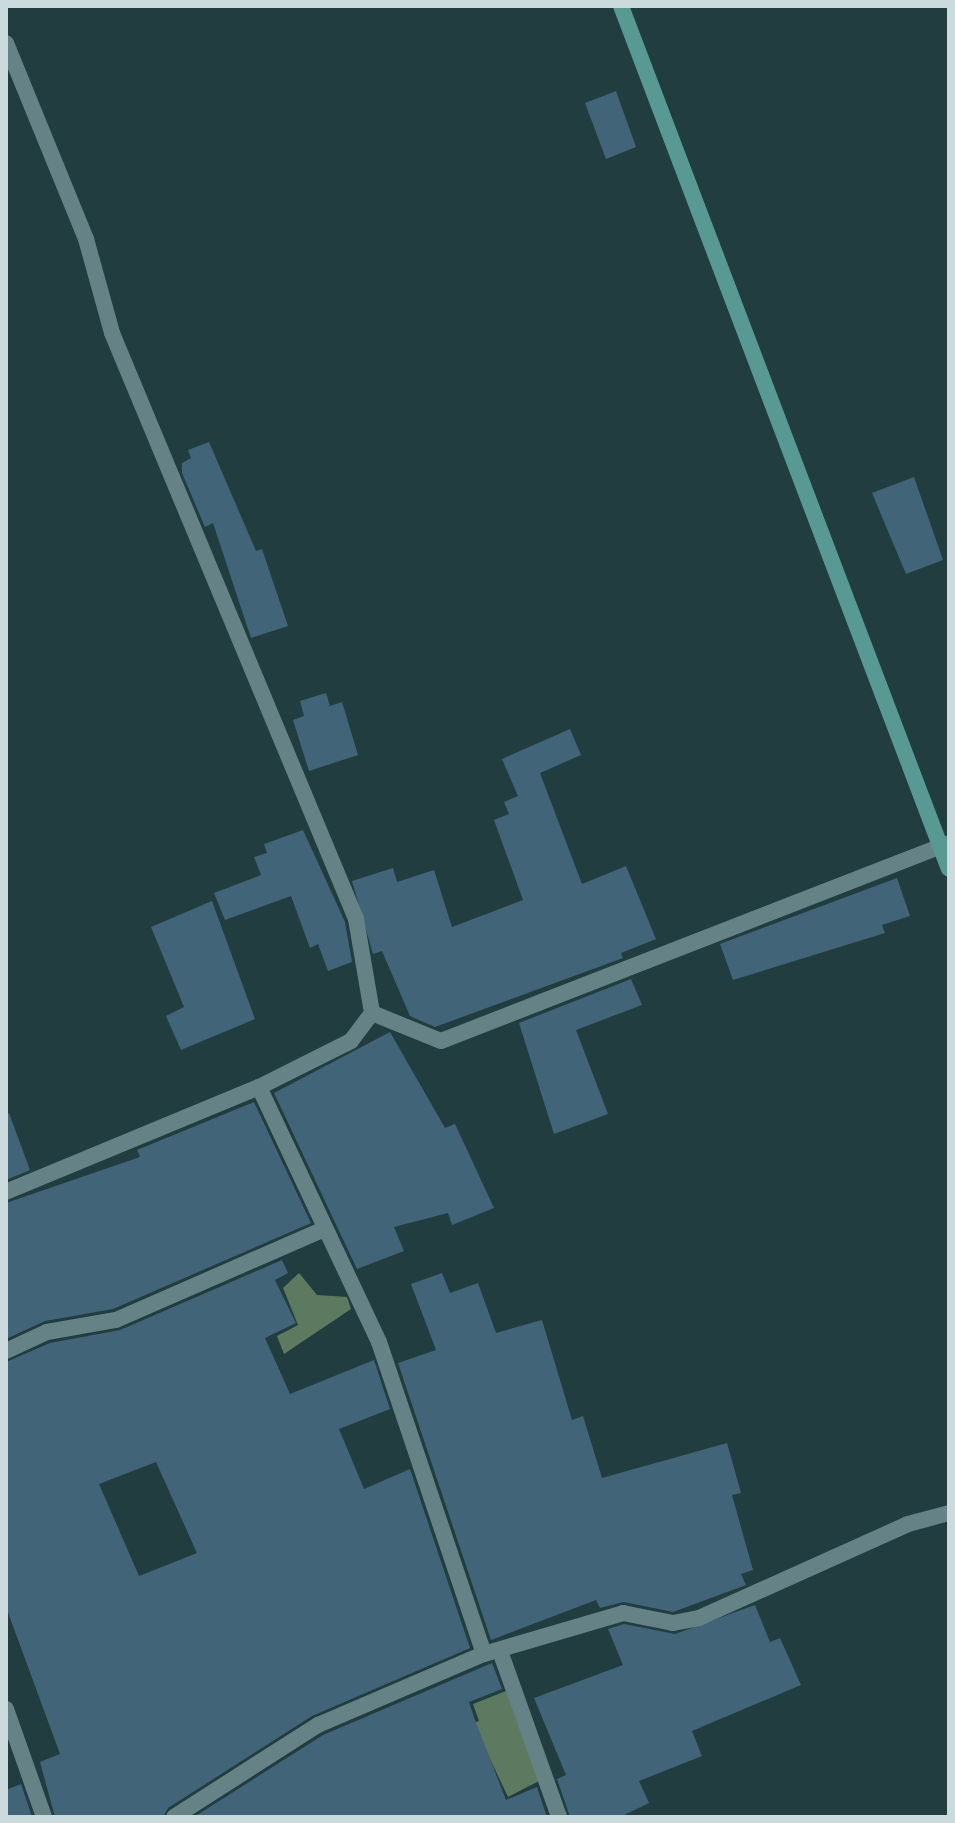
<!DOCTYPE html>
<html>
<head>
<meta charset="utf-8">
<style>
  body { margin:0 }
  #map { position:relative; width:955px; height:1823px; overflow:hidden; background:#213d40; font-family:Ubuntu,sans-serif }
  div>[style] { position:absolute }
  .forest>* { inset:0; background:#5d7a60 }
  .building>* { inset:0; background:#416478 }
  .street>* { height:16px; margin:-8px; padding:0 8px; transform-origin:8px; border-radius:8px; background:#658386 }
  .secondary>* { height:16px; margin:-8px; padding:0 8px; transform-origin:8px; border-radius:8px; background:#599993 }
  span { translate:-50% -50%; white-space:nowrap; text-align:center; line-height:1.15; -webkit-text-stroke:6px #152223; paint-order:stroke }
  .frame { position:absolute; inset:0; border:8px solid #cbdbdd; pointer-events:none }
</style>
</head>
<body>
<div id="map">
  <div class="forest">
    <i style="clip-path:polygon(299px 1273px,317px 1295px,347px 1297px,351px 1309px,284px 1354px,277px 1336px,298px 1325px,283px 1288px)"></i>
    <i style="clip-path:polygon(506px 1691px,539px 1781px,508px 1797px,473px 1723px,479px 1721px,473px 1704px)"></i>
  </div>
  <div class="building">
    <i style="clip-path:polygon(616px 91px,636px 147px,606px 159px,585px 103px)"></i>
    <i style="clip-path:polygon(209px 442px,256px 551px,262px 549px,288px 626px,251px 638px,213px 523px,205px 527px,182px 473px,182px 463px,191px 458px,188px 450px)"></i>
    <i style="clip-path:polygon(914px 477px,943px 560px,906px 574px,872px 493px)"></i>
    <i style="clip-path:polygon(326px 693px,330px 706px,342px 702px,358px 755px,309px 771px,293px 720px,304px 716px,300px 701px)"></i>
    <i style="clip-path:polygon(570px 729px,581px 755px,540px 773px,582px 884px,626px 866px,656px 939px,621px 953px,623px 958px,435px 1027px,410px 1016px,382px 951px,373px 954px,352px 881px,393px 868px,397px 882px,434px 870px,452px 927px,523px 900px,494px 820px,509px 814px,504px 802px,518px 796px,502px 759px)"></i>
    <i style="clip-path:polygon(303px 830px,345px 922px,352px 962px,328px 971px,318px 944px,310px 948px,291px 896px,225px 920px,214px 893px,261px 875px,254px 857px,267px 853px,264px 844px)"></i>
    <i style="clip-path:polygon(897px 878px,910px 916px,882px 925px,885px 933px,733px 980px,720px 944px)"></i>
    <i style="clip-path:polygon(212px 901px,255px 1019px,181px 1050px,166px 1016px,184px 1007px,151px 927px)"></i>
    <i style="clip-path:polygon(631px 979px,642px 1005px,576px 1030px,608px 1114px,554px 1134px,519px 1023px)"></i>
    <i style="clip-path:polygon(390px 1032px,445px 1128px,455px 1124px,494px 1208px,452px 1225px,448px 1213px,394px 1227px,404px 1251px,357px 1269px,274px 1093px)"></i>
    <i style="clip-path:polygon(254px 1102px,311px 1223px,113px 1309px,45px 1321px,6px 1339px,6px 1203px,140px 1157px,137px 1150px)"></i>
    <i style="clip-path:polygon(9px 1113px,30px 1170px,6px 1180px,6px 1114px)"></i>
    <i style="clip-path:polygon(evenodd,282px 1260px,288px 1273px,275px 1280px,296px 1323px,265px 1338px,290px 1394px,374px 1360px,390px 1409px,339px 1429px,364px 1489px,410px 1469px,470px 1648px,312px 1716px,168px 1808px,163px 1817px,55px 1817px,40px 1762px,60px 1754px,6px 1607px,6px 1362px,50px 1343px,120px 1330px,282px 1260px,156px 1462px,197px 1553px,139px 1576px,99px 1484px,156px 1462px)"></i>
    <i style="clip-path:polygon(442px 1273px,450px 1293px,478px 1283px,496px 1333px,542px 1320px,572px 1420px,583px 1416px,602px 1478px,727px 1443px,741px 1493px,732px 1495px,753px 1570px,741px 1574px,746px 1585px,673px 1612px,624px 1602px,600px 1608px,596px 1600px,491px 1640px,398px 1363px,436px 1350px,411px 1284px)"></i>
    <i style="clip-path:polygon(755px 1605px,770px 1642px,780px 1638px,801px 1685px,692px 1731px,702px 1756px,639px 1781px,649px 1803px,620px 1817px,570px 1817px,557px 1779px,566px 1775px,534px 1698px,623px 1665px,608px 1629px,624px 1624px,675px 1634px)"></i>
    <i style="clip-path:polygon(492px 1663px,502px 1689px,469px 1702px,475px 1720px,506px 1800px,537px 1787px,547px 1817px,194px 1817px,323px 1735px)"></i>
    <i style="clip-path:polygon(21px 1784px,32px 1817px,6px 1817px,6px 1790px)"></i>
  </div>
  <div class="street">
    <i style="left:6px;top:43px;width:212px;rotate:67.8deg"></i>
    <i style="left:86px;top:239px;width:98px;rotate:74.5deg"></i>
    <i style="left:112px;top:333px;width:635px;rotate:67.39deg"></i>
    <i style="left:356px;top:919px;width:95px;rotate:80.3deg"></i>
    <i style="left:372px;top:1013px;width:35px;rotate:127deg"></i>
    <i style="left:351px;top:1041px;width:103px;rotate:153.4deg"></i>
    <i style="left:259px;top:1087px;width:274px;rotate:157.5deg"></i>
    <i style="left:372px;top:1013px;width:74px;rotate:22.1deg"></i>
    <i style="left:441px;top:1041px;width:545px;rotate:-21.29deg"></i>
    <i style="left:259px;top:1087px;width:282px;rotate:64.8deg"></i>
    <i style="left:379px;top:1342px;width:329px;rotate:71.4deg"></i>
    <i style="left:6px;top:1351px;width:45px;rotate:-24.9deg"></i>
    <i style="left:47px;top:1332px;width:70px;rotate:-9.9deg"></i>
    <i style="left:116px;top:1320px;width:227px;rotate:-23.6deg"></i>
    <i style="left:500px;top:1651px;width:176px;rotate:70.4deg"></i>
    <i style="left:6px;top:1709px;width:114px;rotate:70.6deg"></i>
    <i style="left:174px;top:1817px;width:171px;rotate:-32.6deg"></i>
    <i style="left:318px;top:1725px;width:181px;rotate:-23.2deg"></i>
    <i style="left:484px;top:1654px;width:145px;rotate:-16.4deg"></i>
    <i style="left:623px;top:1613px;width:51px;rotate:11.3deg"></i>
    <i style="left:673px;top:1623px;width:26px;rotate:-11deg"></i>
    <i style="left:699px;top:1618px;width:229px;rotate:-24.2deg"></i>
    <i style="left:908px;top:1524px;width:42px;rotate:-15deg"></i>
  </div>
  <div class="secondary">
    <i style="left:621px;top:6px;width:923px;rotate:69.19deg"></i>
  </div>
  <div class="frame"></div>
</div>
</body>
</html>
